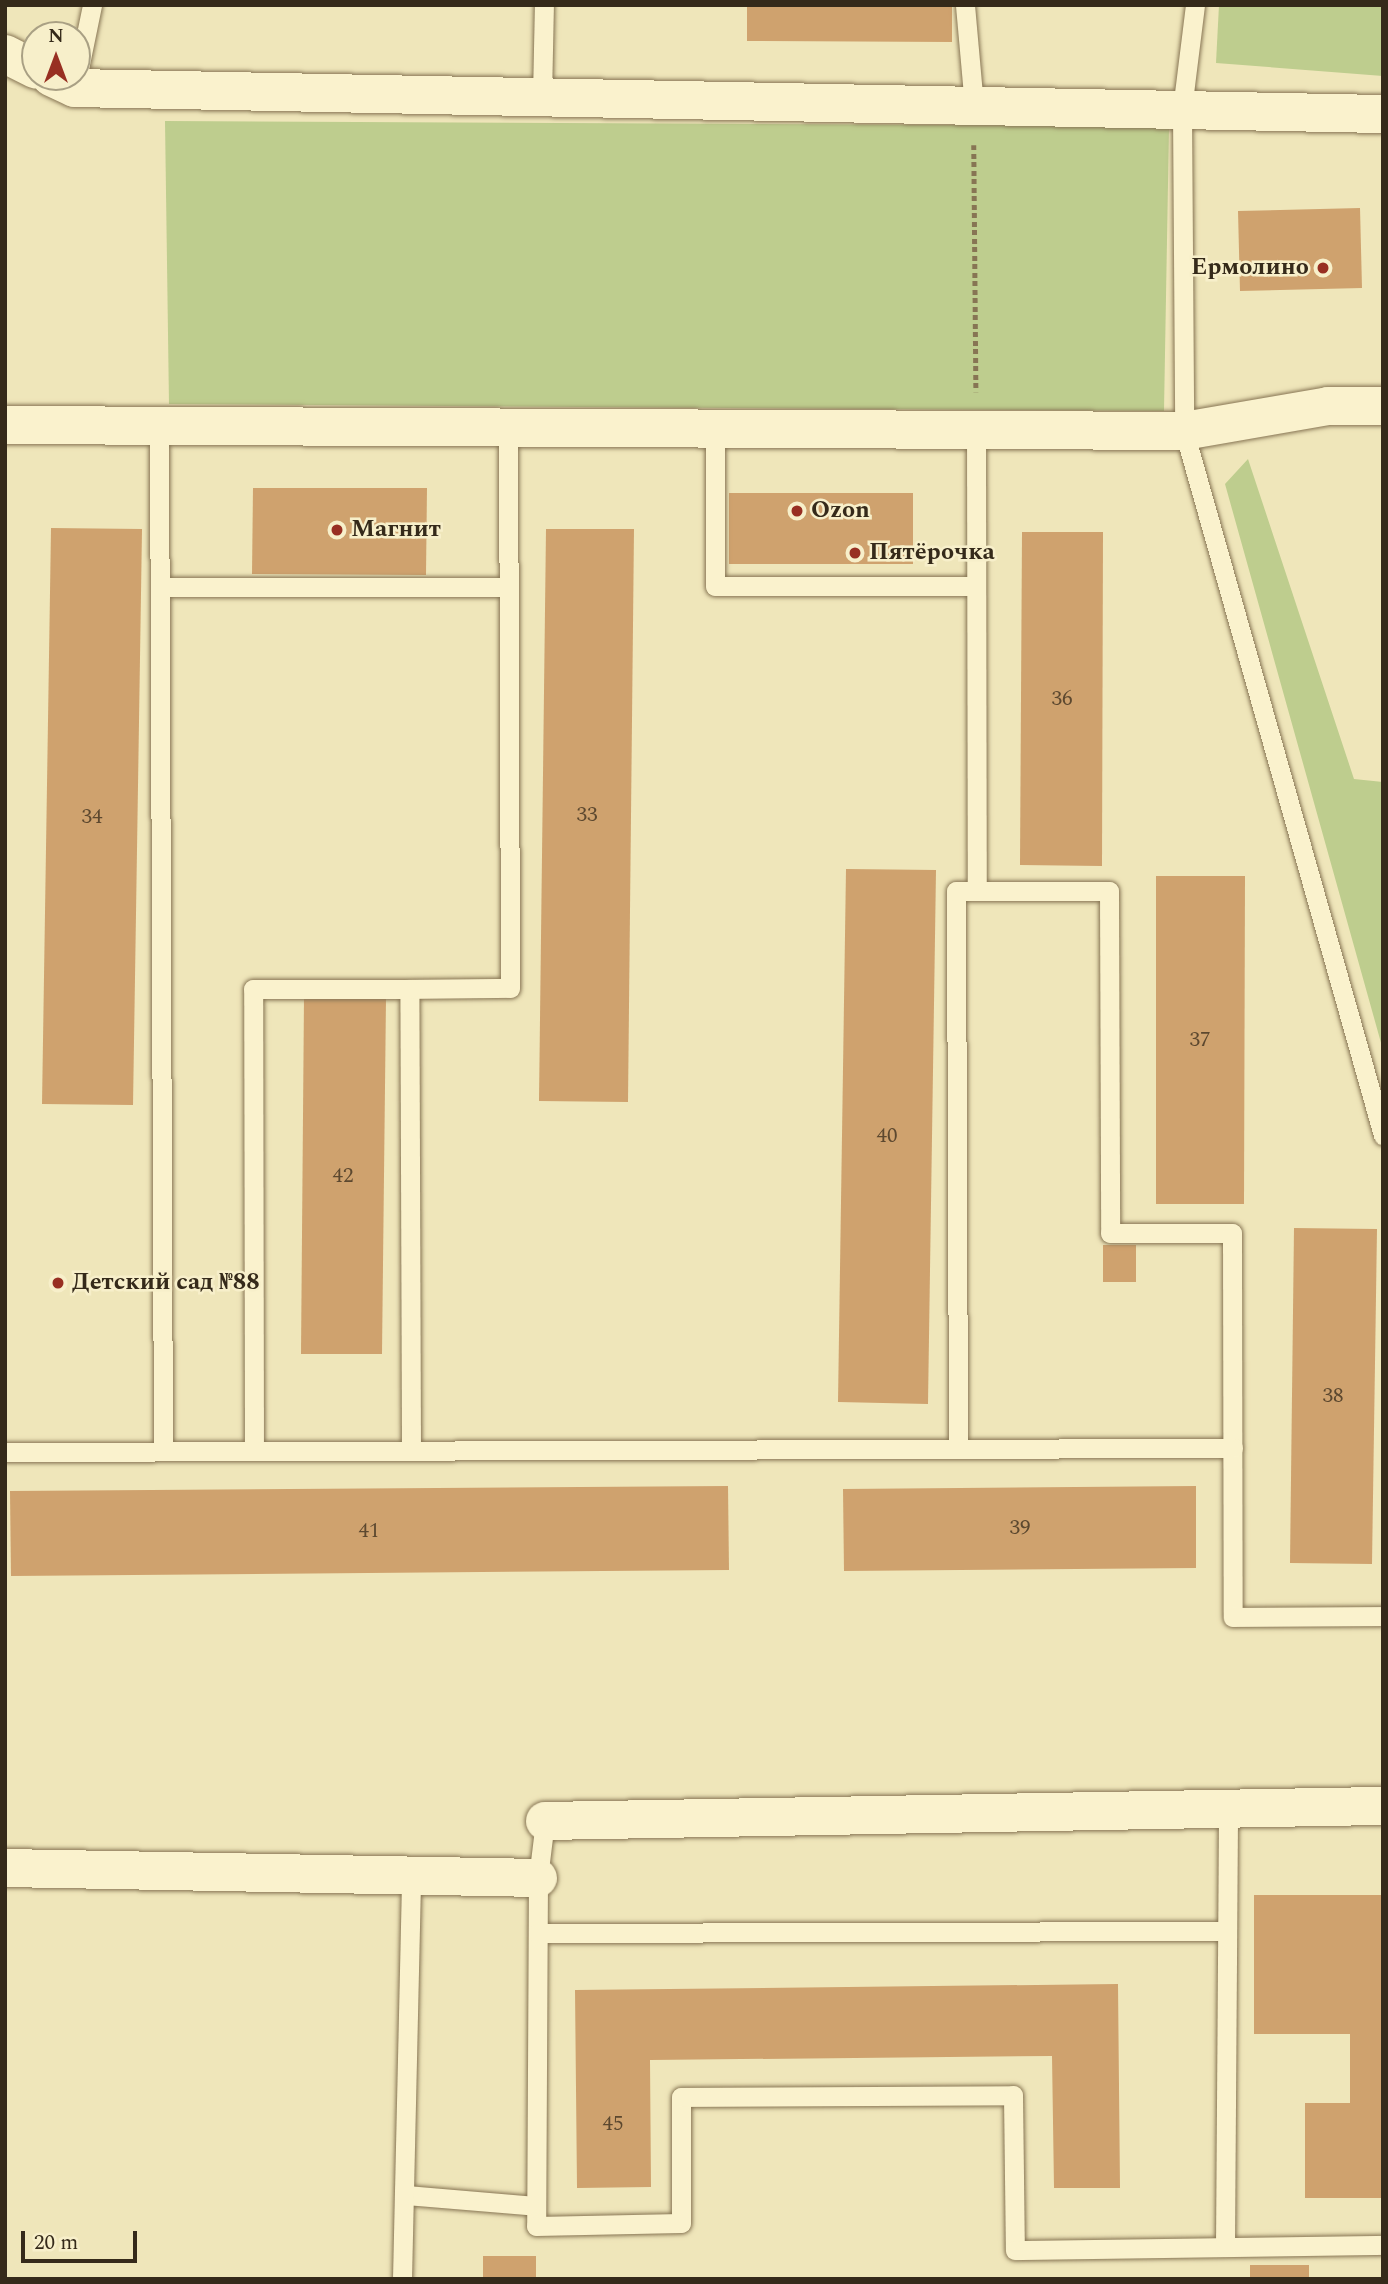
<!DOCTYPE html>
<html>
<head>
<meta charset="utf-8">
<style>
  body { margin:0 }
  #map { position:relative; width:1388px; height:2284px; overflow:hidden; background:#efe6ba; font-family:Spectral,serif }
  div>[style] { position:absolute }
  .green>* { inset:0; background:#becd8e }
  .building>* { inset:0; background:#cfa26e }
  .path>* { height:4.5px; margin-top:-2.25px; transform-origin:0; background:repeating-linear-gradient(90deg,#877554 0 5px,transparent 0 8.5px) }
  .roads { filter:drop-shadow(0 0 2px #877554) drop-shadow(0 0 2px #877554) }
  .lane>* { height:19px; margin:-9.5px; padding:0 9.5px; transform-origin:9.5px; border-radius:9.5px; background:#faf2cd }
  .street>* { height:38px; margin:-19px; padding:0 19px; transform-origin:19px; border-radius:19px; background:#faf2cd }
  .dots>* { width:19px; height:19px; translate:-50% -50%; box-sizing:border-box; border:4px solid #f7efca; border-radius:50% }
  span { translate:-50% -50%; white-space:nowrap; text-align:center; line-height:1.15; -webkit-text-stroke:5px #f7efca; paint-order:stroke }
  .number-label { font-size:21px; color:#5c482f }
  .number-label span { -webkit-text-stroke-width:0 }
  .poi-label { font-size:24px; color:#352a1a; font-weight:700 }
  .right { translate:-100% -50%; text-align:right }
  .left { translate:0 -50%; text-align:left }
  .frame { position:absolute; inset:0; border:7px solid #352a1a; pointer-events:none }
  .north { position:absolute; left:21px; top:21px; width:70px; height:70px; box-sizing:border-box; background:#f7efca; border:2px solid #a9a084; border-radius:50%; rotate:0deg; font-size:19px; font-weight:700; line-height:28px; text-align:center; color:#352a1a }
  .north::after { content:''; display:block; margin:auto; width:24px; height:32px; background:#982f22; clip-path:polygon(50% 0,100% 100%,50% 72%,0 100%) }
  .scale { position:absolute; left:21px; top:2231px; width:116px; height:32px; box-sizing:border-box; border:4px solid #352a1a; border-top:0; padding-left:9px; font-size:21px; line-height:24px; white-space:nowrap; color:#352a1a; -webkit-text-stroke:5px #f7efca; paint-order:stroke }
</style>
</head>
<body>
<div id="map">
  <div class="green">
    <i style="clip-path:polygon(1219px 5px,1383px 5px,1383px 76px,1216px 63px)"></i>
    <i style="clip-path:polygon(165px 121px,1169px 126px,1164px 411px,169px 404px)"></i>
    <i style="clip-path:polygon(1248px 459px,1354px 779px,1383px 782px,1383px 1050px,1225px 484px)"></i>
  </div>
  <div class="building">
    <i style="clip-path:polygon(747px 5px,952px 5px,952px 42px,747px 41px)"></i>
    <i style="clip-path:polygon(1360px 208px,1362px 288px,1240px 291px,1238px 211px)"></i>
    <i style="clip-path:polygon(253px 488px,427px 488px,426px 575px,252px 574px)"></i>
    <i style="clip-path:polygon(729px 493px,913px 493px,913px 564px,729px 564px)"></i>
    <i style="clip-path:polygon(51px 528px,142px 529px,133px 1105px,42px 1104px)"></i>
    <i style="clip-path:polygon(546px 529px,634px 529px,628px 1102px,539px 1101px)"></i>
    <i style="clip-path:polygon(1022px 532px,1103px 532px,1102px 866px,1020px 865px)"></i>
    <i style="clip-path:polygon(846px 869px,936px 870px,928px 1404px,838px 1402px)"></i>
    <i style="clip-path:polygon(1156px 876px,1245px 876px,1244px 1204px,1156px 1204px)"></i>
    <i style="clip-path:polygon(304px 997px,386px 998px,382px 1354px,301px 1354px)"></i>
    <i style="clip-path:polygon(1294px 1228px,1377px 1229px,1372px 1564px,1290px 1563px)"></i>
    <i style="clip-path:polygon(1103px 1245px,1136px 1245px,1136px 1282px,1103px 1282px)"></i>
    <i style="clip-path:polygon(728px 1486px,729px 1570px,11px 1576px,10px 1491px)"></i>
    <i style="clip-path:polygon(1196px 1486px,1196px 1568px,844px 1571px,843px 1489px)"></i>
    <i style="clip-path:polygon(1254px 1895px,1383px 1895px,1383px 2198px,1305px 2198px,1305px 2103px,1350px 2103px,1350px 2034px,1254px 2034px)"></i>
    <i style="clip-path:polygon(1118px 1984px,1120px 2188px,1054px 2188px,1052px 2056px,650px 2060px,651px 2187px,577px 2188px,575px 1990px)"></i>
    <i style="clip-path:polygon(483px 2256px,536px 2256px,536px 2279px,483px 2279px)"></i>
    <i style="clip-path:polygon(1250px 2265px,1309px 2265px,1309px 2279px,1250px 2279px)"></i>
  </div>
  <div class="path">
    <i style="left:974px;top:145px;width:247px;rotate:89.5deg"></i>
  </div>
  <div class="roads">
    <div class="lane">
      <i style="left:965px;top:5px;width:101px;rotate:84.9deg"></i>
      <i style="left:1195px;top:5px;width:106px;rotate:97.1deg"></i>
      <i style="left:1182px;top:110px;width:321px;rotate:89.6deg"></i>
      <i style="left:1184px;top:431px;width:732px;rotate:74.22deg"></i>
      <i style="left:75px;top:88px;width:85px;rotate:-78.4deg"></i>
      <i style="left:542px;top:97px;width:92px;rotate:-88.8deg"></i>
      <i style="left:159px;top:425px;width:1026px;rotate:89.78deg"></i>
      <i style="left:715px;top:428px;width:158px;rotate:90deg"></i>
      <i style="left:715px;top:586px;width:261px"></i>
      <i style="left:976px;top:429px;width:462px;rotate:89.9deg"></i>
      <i style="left:977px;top:891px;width:132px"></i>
      <i style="left:1109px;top:891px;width:342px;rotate:89.8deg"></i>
      <i style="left:1110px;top:1233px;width:122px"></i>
      <i style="left:1232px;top:1233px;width:384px;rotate:89.9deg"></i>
      <i style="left:1233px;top:1617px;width:150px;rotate:-0.4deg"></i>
      <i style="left:160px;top:587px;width:348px"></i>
      <i style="left:958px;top:1449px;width:558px;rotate:-90.21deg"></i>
      <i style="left:956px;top:891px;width:21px"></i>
      <i style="left:411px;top:1450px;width:461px;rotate:-90.2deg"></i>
      <i style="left:409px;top:989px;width:101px;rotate:-0.6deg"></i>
      <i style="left:510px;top:988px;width:562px;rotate:-90.2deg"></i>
      <i style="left:254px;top:1451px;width:462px;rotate:-90.1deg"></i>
      <i style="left:253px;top:989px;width:156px"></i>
      <i style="left:5px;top:1452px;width:1228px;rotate:-0.19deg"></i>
      <i style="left:545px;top:1821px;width:57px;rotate:97deg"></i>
      <i style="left:538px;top:1878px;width:348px;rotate:90.3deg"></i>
      <i style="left:536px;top:2226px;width:145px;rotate:-1.2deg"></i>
      <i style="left:681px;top:2223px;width:126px;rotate:-90deg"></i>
      <i style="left:681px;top:2097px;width:332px;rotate:-0.3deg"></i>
      <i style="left:1013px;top:2095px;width:155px;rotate:89.3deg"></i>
      <i style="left:1015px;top:2250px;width:368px;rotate:-0.8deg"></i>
      <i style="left:538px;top:1933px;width:689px;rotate:-0.17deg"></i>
      <i style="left:406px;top:2195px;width:130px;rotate:4.8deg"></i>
      <i style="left:1225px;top:2247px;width:439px;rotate:-89.6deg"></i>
      <i style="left:402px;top:2279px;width:404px;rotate:-88.7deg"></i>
    </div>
    <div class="street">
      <i style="left:5px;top:54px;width:34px;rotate:27deg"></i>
      <i style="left:51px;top:77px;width:26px;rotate:25deg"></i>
      <i style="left:75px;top:88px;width:1308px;rotate:1.14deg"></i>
      <i style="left:5px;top:425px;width:1179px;rotate:0.29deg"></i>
      <i style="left:1184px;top:431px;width:146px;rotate:-9.8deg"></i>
      <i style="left:1328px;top:406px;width:55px"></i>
      <i style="left:545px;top:1821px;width:838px;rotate:-1.03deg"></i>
      <i style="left:5px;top:1868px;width:533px;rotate:1.07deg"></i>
    </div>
  </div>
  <div class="dots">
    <i style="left:1323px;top:268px;background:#982f22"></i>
    <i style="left:797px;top:511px;background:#982f22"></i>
    <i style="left:337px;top:530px;background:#982f22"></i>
    <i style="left:855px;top:553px;background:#982f22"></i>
    <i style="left:58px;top:1283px;background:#982f22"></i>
  </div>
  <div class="number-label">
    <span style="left:1062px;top:699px">36</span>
    <span style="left:587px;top:815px">33</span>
    <span style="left:92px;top:817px">34</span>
    <span style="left:1200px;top:1040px">37</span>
    <span style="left:887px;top:1136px">40</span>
    <span style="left:343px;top:1176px">42</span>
    <span style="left:1333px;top:1396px">38</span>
    <span style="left:1020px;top:1528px">39</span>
    <span style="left:369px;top:1531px">41</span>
    <span style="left:613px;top:2124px">45</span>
  </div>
  <div class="poi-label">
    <span class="right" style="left:1309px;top:268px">Ермолино</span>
    <span class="left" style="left:811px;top:511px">Ozon</span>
    <span class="left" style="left:351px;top:530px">Магнит</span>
    <span class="left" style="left:869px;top:553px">Пятёрочка</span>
    <span class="left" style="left:72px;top:1283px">Детский сад №88</span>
  </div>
  <div class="frame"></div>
  <div class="north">N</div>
  <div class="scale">20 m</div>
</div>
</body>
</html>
